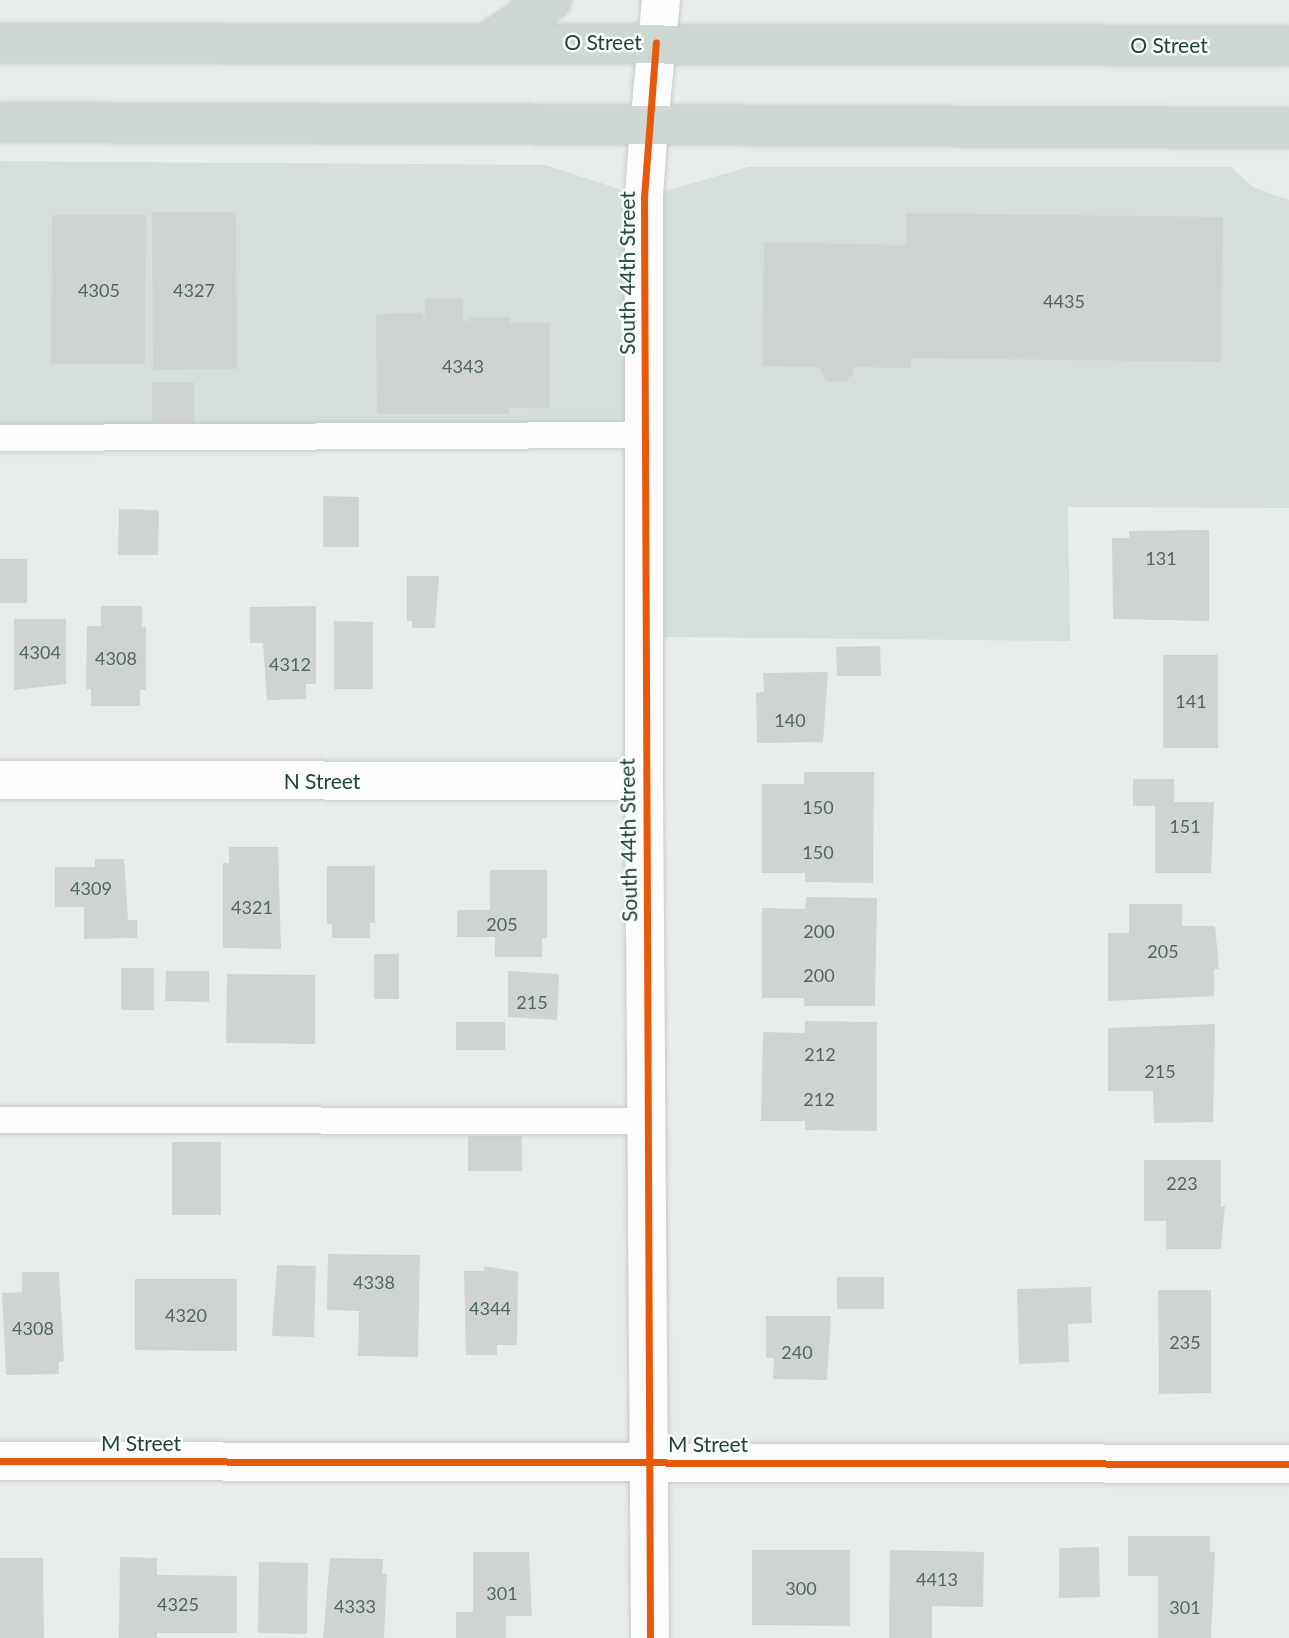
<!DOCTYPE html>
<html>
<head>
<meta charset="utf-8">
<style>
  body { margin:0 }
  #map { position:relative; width:1289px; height:1638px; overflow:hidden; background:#e8edeb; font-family:Lato,sans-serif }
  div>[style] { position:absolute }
  .built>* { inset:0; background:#d6dedb }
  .building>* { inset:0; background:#cfd4d2 }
  .roads { filter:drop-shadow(0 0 2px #c5cac8) drop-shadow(0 0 2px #c5cac8) }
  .service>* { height:26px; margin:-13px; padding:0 13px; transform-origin:13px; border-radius:13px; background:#fcfcfc }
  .minor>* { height:38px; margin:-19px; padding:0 19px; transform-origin:19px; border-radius:19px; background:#fcfcfc }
  .secondary>* { height:38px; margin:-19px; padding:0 19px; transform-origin:19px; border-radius:19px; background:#fcfcfc }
  .primary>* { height:38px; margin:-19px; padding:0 19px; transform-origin:19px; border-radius:19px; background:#cfd7d5 }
  .cycleway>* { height:7px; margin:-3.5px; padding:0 3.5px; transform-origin:3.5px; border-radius:3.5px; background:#e8590c }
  span { translate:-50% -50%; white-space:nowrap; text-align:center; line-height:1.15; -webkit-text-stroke:5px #f7fbf9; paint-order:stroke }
  .number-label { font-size:18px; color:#506761 }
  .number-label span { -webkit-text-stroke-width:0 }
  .street-label { font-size:21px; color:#24423a }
</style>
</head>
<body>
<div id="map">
  <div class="built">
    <i style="clip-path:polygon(0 161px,545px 165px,644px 197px,748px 167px,1231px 167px,1253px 187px,1289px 200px,1289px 508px,1068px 507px,1070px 641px,645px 637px,644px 436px,0 438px)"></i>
  </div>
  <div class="building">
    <i style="clip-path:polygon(152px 212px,236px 212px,237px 369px,153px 370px)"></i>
    <i style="clip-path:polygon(906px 213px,1223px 217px,1221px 362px,911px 358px,911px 368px,853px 367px,853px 374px,845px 382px,826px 381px,819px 367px,762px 366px,764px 242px,906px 245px)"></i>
    <i style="clip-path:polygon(52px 215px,146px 215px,145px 364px,51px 364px)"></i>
    <i style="clip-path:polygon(425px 299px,463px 299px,463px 321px,469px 321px,469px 317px,510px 317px,510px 323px,550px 323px,550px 408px,509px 408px,509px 414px,377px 414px,376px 314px,421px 313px,425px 318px)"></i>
    <i style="clip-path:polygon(152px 382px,194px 382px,194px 428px,152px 427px)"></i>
    <i style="clip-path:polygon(323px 496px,359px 497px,359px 547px,323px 547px)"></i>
    <i style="clip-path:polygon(119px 509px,159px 510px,158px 555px,118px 555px)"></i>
    <i style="clip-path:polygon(1209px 530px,1209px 621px,1113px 619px,1112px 538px,1129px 538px,1129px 531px)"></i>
    <i style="clip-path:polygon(0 559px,27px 559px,27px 603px,0 603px)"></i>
    <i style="clip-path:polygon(407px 576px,439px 576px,435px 628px,412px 628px,412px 621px,407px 621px)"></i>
    <i style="clip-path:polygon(101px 606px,142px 606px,142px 627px,146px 627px,146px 690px,140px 690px,140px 706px,91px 706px,91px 689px,86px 689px,87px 626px,101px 626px)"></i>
    <i style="clip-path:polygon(316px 606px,316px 684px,306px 684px,306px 699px,267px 700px,263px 643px,250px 643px,250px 607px)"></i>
    <i style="clip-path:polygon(14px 619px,66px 619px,66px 684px,14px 690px)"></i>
    <i style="clip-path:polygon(334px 621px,373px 622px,373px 689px,334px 689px)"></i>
    <i style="clip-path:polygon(880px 646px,881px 676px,837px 676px,836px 647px)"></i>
    <i style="clip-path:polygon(1163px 655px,1218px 655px,1218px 748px,1163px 748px)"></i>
    <i style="clip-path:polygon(828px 672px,823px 742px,757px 743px,756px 693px,764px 692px,763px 673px)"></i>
    <i style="clip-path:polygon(804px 772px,874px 772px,873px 883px,805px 882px,805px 873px,762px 873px,762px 784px,804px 784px)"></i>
    <i style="clip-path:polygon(1133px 779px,1174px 779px,1174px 802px,1214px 802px,1211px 873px,1155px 873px,1155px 806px,1133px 806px)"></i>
    <i style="clip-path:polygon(229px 847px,278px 847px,281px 949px,223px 948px,223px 863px,229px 863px)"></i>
    <i style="clip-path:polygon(95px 859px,124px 859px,128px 920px,137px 920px,137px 938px,84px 939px,84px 907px,55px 907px,55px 867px,95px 867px)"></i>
    <i style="clip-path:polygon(327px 866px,375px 866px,375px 923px,370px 923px,370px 938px,332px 938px,332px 924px,327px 924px)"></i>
    <i style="clip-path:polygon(490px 870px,547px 870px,547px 938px,542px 938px,542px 957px,495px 957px,495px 937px,457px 937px,457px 910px,490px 910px)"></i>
    <i style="clip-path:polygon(806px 897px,877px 898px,875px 1006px,804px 1006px,804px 998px,762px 998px,762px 908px,805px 909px)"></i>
    <i style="clip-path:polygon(1129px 904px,1182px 904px,1182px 926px,1215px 926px,1219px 969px,1214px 969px,1214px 996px,1108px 1001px,1108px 933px,1129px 933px)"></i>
    <i style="clip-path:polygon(374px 954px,399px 954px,399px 999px,374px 999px)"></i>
    <i style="clip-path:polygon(121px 968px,154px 968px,154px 1010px,121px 1010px)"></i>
    <i style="clip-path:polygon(166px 971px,209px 971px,209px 1002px,165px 1001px)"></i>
    <i style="clip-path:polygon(508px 971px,559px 974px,557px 1020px,508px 1017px)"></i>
    <i style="clip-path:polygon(227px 974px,315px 975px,315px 1044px,226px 1043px)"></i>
    <i style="clip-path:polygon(805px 1021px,877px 1022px,877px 1131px,805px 1130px,805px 1121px,761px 1121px,763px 1032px,805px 1033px)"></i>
    <i style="clip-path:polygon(456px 1022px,505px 1022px,505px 1050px,456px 1050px)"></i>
    <i style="clip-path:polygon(1215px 1024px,1213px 1122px,1154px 1123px,1153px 1091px,1108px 1091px,1108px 1028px)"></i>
    <i style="clip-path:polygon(468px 1136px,522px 1136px,522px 1171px,468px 1171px)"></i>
    <i style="clip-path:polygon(172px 1142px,221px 1142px,221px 1215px,172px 1215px)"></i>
    <i style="clip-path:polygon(1144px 1160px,1221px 1160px,1221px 1207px,1225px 1206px,1221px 1249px,1166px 1249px,1166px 1221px,1144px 1221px)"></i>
    <i style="clip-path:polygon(328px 1254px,420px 1255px,418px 1357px,358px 1356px,359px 1311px,327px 1310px)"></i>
    <i style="clip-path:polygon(277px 1265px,316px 1266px,314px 1337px,272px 1336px)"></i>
    <i style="clip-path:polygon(484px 1266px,518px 1272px,517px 1345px,497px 1345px,497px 1355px,466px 1355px,464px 1271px,484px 1271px)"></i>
    <i style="clip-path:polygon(22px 1272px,59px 1272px,64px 1361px,59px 1362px,59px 1374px,6px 1375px,2px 1293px,22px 1292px)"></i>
    <i style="clip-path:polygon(837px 1277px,884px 1277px,884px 1309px,837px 1309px)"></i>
    <i style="clip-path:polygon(135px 1279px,237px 1279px,237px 1351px,135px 1350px)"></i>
    <i style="clip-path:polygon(1091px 1287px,1092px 1323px,1068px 1324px,1069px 1362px,1019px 1364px,1017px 1289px)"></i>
    <i style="clip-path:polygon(1158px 1290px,1211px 1290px,1211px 1393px,1159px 1394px)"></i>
    <i style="clip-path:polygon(766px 1316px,831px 1316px,827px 1380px,773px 1379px,774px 1358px,766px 1358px)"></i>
    <i style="clip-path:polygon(1128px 1536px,1210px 1536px,1210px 1552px,1215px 1552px,1211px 1638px,1158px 1638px,1158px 1576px,1128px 1576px)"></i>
    <i style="clip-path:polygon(1099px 1547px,1100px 1597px,1059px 1598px,1059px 1548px)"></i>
    <i style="clip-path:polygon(752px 1550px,850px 1550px,850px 1626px,752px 1625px)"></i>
    <i style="clip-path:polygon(890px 1550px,984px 1552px,983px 1607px,932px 1606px,932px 1638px,889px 1638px)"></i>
    <i style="clip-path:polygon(473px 1552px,529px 1552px,532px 1616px,506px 1616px,506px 1638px,456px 1638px,456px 1612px,473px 1612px)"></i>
    <i style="clip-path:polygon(120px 1557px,157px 1558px,157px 1575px,237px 1576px,237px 1633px,157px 1633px,157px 1638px,119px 1638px)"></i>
    <i style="clip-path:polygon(0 1558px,43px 1558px,44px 1638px,0 1638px)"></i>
    <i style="clip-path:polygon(330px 1558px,383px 1559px,382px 1574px,387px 1574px,384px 1638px,323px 1638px)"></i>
    <i style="clip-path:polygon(259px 1562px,308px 1563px,307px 1634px,258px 1633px)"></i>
  </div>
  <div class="roads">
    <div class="service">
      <i style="left:0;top:438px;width:644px;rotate:-0.27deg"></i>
      <i style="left:0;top:1120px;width:647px;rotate:0.09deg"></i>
    </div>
    <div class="minor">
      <i style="left:649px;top:125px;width:72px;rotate:94deg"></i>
      <i style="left:644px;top:197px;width:584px;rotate:90deg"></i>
      <i style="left:644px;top:781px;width:857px;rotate:89.6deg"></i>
      <i style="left:0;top:780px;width:644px;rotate:0.09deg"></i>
      <i style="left:0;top:1461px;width:1289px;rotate:0.13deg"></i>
    </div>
    <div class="secondary">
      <i style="left:649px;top:125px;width:126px;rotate:-84.5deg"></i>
    </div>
    <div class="primary">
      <i style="left:0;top:43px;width:1289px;rotate:0.13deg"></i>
      <i style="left:488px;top:43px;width:76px;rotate:-34.3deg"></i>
      <i style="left:0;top:122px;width:1289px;rotate:0.27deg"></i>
    </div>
  </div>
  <div class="cycleway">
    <i style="left:0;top:1461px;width:1289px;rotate:0.13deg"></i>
    <i style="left:650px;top:1638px;width:1441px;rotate:-90.24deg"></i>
    <i style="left:644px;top:197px;width:155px;rotate:-85.6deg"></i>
  </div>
  <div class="number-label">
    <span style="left:99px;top:290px">4305</span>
    <span style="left:194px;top:290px">4327</span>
    <span style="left:1064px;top:301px">4435</span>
    <span style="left:463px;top:366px">4343</span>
    <span style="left:1161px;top:558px">131</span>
    <span style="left:40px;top:652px">4304</span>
    <span style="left:116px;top:658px">4308</span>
    <span style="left:290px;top:664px">4312</span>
    <span style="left:1191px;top:701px">141</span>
    <span style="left:790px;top:720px">140</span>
    <span style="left:818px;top:807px">150</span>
    <span style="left:1185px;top:826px">151</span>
    <span style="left:818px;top:852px">150</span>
    <span style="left:91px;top:888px">4309</span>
    <span style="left:252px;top:907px">4321</span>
    <span style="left:502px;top:924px">205</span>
    <span style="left:819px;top:931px">200</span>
    <span style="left:1163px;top:951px">205</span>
    <span style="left:819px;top:975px">200</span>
    <span style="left:532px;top:1002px">215</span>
    <span style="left:820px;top:1054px">212</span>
    <span style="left:1160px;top:1071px">215</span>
    <span style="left:819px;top:1099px">212</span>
    <span style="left:1182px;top:1183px">223</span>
    <span style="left:374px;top:1282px">4338</span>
    <span style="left:490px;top:1308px">4344</span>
    <span style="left:186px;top:1315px">4320</span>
    <span style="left:33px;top:1328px">4308</span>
    <span style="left:1185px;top:1342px">235</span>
    <span style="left:797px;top:1352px">240</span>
    <span style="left:937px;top:1579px">4413</span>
    <span style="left:801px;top:1588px">300</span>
    <span style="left:502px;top:1593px">301</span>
    <span style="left:178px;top:1604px">4325</span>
    <span style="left:355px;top:1606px">4333</span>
    <span style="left:1185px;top:1607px">301</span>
  </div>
  <div class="street-label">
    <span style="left:603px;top:42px">O Street</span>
    <span style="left:1169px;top:45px">O Street</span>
    <span style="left:627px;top:273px;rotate:-90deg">South 44th Street</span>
    <span style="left:322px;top:781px">N Street</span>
    <span style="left:628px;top:840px;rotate:-91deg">South 44th Street</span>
    <span style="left:141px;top:1443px">M Street</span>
    <span style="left:708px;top:1444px">M Street</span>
  </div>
</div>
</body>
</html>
